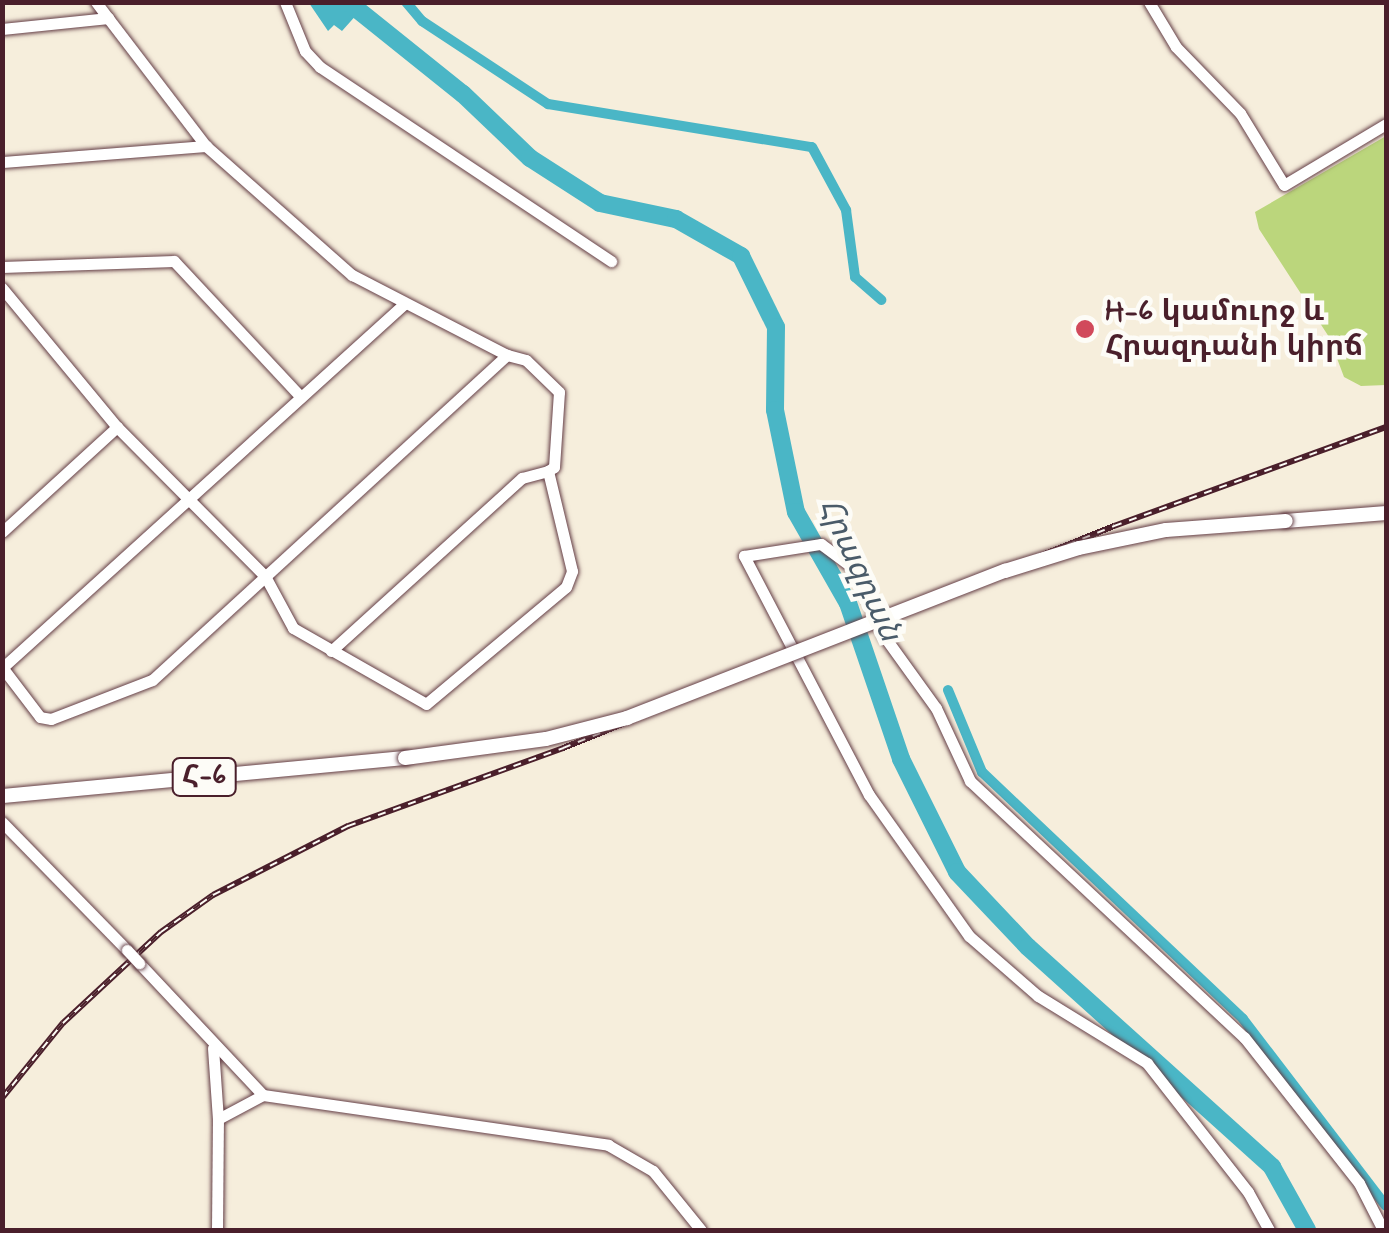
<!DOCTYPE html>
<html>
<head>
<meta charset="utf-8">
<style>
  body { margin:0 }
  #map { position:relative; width:1389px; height:1233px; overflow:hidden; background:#f6eedc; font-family:Mynerve,"Noto Sans Armenian",sans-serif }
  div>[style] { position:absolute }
  .green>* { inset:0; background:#bbd67c }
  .water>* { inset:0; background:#4ab6c6 }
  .canal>* { height:10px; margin:-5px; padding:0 5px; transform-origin:5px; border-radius:5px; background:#4ab6c6 }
  .river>* { height:18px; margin:-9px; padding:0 9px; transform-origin:9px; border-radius:9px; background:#4ab6c6 }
  .roads { filter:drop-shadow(0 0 2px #643e46) drop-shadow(0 0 2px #643e46) }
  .minor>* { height:11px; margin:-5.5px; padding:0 5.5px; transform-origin:5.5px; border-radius:5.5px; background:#fff }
  .major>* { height:14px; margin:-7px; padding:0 7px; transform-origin:7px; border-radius:7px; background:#fff }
  .rail>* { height:6px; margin-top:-3px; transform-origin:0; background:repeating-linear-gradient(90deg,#fdfcf7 0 8px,#4a1f2b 0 16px); box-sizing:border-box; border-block:2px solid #4a1f2b }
  .bridges { filter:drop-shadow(0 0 2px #643e46) drop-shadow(0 0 2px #643e46) }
  .minor-bridge>* { height:11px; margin:-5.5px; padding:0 5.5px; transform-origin:5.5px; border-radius:5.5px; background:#fff }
  .major-bridge>* { height:14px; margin:-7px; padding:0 7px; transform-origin:7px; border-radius:7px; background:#fff }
  .dots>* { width:28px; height:28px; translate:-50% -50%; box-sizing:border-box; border:5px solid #fdfcf7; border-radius:50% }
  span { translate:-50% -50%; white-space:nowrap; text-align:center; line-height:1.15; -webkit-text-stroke:9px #fdfcf7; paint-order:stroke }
  .shield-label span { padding:2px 8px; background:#fdfcf7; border:2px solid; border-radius:8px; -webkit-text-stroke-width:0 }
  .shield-label { font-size:28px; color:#4a1f2b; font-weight:700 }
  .poi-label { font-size:30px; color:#4a1f2b; font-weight:700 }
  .left { translate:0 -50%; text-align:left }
  .water-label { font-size:32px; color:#4a5b69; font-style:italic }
  .frame { position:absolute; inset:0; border:5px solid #4a1f2b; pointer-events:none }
</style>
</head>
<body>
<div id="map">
  <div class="green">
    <i style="clip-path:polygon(1386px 136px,1386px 385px,1361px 386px,1344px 377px,1329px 337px,1259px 229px,1255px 212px)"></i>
  </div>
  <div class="water">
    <i style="clip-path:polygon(309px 3px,309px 2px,367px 3px,342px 31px,334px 25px,328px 31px)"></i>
  </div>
  <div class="canal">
    <i style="left:406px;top:2px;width:25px;rotate:50deg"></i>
    <i style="left:422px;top:21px;width:151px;rotate:33.4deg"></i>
    <i style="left:548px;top:104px;width:267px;rotate:9.3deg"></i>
    <i style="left:812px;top:147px;width:72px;rotate:61.6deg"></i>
    <i style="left:846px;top:210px;width:68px;rotate:82.3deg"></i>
    <i style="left:855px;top:277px;width:35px;rotate:41deg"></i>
    <i style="left:948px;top:690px;width:89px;rotate:67.5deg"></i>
    <i style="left:982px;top:772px;width:359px;rotate:43.4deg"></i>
    <i style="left:1243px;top:1019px;width:235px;rotate:52.6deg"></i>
  </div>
  <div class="river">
    <i style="left:348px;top:2px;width:147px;rotate:38.7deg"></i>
    <i style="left:463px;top:94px;width:93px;rotate:43.7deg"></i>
    <i style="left:530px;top:158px;width:83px;rotate:32.7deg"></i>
    <i style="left:600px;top:203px;width:78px;rotate:11.9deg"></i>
    <i style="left:676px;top:219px;width:75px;rotate:29.6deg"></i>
    <i style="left:741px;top:256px;width:79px;rotate:63.8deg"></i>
    <i style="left:776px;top:327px;width:83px;rotate:90.7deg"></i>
    <i style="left:775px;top:410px;width:104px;rotate:78.4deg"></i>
    <i style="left:796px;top:512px;width:105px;rotate:60.3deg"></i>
    <i style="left:848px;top:603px;width:165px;rotate:71.2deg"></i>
    <i style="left:901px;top:759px;width:126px;rotate:63.6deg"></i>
    <i style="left:957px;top:872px;width:103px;rotate:46.6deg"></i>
    <i style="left:1028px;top:947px;width:329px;rotate:42deg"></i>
    <i style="left:1272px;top:1167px;width:72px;rotate:60.9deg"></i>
  </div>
  <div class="roads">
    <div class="minor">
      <i style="left:96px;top:2px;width:20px;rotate:53deg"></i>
      <i style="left:285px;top:2px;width:53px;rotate:67.8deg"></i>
      <i style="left:305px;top:51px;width:22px;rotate:47deg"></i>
      <i style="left:320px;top:67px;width:350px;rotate:33.7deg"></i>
      <i style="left:1149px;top:2px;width:52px;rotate:59deg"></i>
      <i style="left:1176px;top:47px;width:92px;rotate:45.9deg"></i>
      <i style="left:1240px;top:113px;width:84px;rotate:58.6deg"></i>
      <i style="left:1284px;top:185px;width:119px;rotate:-30.9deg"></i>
      <i style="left:2px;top:29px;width:107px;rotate:-5.9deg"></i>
      <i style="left:108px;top:18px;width:161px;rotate:52.6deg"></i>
      <i style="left:2px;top:162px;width:205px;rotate:-4.5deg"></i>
      <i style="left:206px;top:146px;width:195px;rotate:41.5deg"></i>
      <i style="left:352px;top:275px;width:174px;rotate:27.3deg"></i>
      <i style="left:507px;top:355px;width:481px;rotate:137.5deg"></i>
      <i style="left:152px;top:680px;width:108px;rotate:158.9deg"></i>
      <i style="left:51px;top:719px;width:11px;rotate:-170deg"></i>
      <i style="left:40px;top:717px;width:58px;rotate:-127.3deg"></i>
      <i style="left:2px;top:267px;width:172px;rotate:-2deg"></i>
      <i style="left:174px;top:261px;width:186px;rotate:47deg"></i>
      <i style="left:2px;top:288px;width:180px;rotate:50.4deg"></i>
      <i style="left:117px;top:427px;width:210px;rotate:45.2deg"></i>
      <i style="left:265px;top:576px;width:59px;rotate:61.7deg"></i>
      <i style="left:293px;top:628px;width:153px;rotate:29.7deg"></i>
      <i style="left:426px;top:704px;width:182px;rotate:-39.9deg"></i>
      <i style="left:566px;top:587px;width:17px;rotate:-69deg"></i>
      <i style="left:572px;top:571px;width:103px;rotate:-103.5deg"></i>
      <i style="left:548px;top:471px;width:7px;rotate:-34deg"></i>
      <i style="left:554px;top:467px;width:75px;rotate:-86.2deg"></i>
      <i style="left:559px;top:392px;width:46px;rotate:-135.9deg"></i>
      <i style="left:526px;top:360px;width:20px;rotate:-165deg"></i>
      <i style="left:2px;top:532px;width:156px;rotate:-42.4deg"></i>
      <i style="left:331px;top:651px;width:258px;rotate:-42.2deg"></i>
      <i style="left:522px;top:478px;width:27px;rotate:-15deg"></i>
      <i style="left:2px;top:668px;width:541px;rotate:-42.15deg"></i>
      <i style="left:2px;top:822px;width:179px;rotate:45.7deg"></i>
      <i style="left:139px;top:963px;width:181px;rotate:46.8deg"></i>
      <i style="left:263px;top:1095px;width:349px;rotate:8.2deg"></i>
      <i style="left:608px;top:1145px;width:52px;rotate:30deg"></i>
      <i style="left:653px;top:1171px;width:76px;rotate:50.9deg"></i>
      <i style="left:213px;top:1048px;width:71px;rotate:86deg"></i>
      <i style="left:218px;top:1119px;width:51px;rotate:-28.1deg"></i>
      <i style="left:217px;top:1230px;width:111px;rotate:-89.5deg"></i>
      <i style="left:1269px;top:1230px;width:43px;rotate:-118.9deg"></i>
      <i style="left:1248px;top:1192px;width:164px;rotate:-128.1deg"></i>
      <i style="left:1147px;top:1063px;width:128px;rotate:-148.4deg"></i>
      <i style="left:1038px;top:996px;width:91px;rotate:-139deg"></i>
      <i style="left:969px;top:936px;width:173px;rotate:-125.3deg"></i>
      <i style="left:869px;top:795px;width:270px;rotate:-117.6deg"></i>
      <i style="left:744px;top:556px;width:78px;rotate:-8.9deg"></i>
      <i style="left:821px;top:544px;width:44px;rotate:36.6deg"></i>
      <i style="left:856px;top:570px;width:72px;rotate:67deg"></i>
      <i style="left:884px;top:636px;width:89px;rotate:54.2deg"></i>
      <i style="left:936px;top:708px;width:81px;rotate:65deg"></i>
      <i style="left:970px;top:781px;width:375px;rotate:43.1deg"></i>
      <i style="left:1244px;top:1037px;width:186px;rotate:51.8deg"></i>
      <i style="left:1359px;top:1183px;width:53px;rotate:62.9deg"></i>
    </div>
    <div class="major">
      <i style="left:1286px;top:521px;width:100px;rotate:-4.6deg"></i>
      <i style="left:2px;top:796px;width:405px;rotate:-5.4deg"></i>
    </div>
  </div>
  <div class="rail">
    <i style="left:2px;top:1098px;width:97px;rotate:-50.9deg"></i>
    <i style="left:63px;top:1023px;width:134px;rotate:-42.9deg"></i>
    <i style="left:161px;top:932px;width:64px;rotate:-35.4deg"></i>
    <i style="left:213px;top:895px;width:152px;rotate:-27.1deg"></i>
    <i style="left:348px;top:826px;width:229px;rotate:-19.9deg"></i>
    <i style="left:563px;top:748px;width:594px;rotate:-21.94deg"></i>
    <i style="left:1114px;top:526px;width:289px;rotate:-20deg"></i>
  </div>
  <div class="bridges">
    <div class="minor-bridge">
      <i style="left:127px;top:950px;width:18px;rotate:47deg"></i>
    </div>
    <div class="major-bridge">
      <i style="left:405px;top:758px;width:142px;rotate:-7.7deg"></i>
      <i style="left:546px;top:739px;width:84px;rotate:-14.5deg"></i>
      <i style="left:627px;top:718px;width:406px;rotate:-21.3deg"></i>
      <i style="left:1005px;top:571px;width:77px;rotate:-17.3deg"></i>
      <i style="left:1079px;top:548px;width:89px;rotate:-11.7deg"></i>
      <i style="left:1166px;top:530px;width:120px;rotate:-4.3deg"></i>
    </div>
  </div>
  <div class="dots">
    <i style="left:1085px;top:329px;background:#d1495b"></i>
  </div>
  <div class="shield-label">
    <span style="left:204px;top:777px">Հ-6</span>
  </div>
  <div class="poi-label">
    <span class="left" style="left:1105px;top:329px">H-6 կամուրջ և<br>Հրազդանի կիրճ</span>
  </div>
  <div class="water-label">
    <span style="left:859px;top:570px;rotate:65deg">Հրազդան</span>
  </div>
  <div class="frame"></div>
</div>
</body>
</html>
